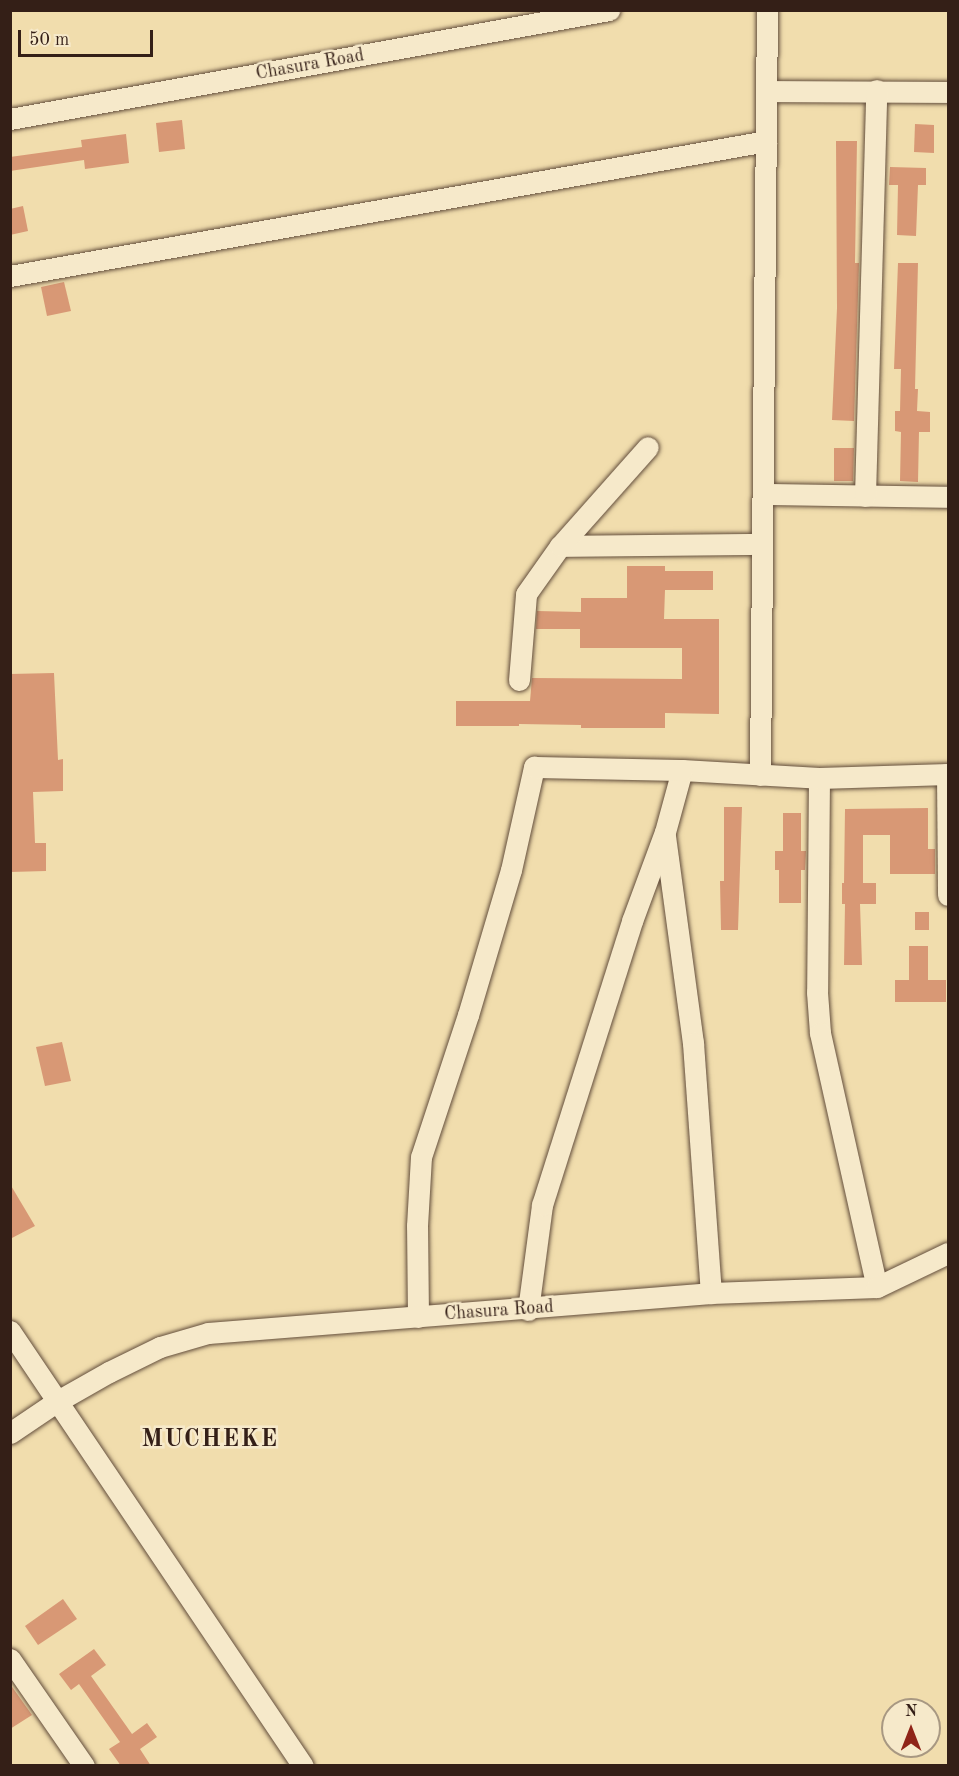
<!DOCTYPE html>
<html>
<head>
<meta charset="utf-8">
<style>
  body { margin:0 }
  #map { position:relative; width:959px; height:1776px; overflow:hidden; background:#f1ddad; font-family:"Old Standard TT",serif }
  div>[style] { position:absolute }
  .building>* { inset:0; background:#d89875 }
  .roads { filter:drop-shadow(0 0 2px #634e3c) drop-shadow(0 0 2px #634e3c) }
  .minor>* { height:21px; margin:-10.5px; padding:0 10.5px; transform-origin:10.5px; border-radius:10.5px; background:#f6e9ca }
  span { translate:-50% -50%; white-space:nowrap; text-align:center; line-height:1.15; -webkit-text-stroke:5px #f6e9ca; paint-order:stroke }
  .street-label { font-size:18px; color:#341f17 }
  .district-label { font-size:24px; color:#341f17; font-weight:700; letter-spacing:1.5px }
  .frame { position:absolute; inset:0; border:12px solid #341f17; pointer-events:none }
  .north { position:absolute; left:881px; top:1698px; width:60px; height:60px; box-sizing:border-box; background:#f6e9ca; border:2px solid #a89882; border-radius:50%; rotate:0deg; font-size:16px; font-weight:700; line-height:24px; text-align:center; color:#341f17 }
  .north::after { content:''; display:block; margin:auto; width:21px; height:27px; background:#8f2418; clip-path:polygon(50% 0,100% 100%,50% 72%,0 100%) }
  .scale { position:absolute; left:18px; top:30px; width:135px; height:27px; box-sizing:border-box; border:3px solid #341f17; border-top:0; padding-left:8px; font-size:18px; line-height:21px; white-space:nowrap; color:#341f17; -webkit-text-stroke:4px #f6e9ca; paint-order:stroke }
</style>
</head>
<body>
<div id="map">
  <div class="building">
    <i style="clip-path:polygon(182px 120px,185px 149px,159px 152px,156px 123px)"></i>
    <i style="clip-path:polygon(915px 124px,934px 125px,934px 153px,914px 152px)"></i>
    <i style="clip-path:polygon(126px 134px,129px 163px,85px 169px,84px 160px,10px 171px,10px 157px,82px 147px,81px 140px)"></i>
    <i style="clip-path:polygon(836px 141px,857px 141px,855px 263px,859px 263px,854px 421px,832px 420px,837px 308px)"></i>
    <i style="clip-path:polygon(890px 167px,926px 168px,926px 185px,918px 185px,916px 236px,897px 235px,898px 185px,889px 185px)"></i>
    <i style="clip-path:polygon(23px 206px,28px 231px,10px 235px,10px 209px)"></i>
    <i style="clip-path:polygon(898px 263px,918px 263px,915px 389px,918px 389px,917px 411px,930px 412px,930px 432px,919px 432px,918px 482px,900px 481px,901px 432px,895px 431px,895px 411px,900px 411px,901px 369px,894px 369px)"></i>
    <i style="clip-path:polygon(64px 282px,71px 311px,47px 316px,41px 287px)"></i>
    <i style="clip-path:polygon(834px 448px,854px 448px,853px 481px,834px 481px)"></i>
    <i style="clip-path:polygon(627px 566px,665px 566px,665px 571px,713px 571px,713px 590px,665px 590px,664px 619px,719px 619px,719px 714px,665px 713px,665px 728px,581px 728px,581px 725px,519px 724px,519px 726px,456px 726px,456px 701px,530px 701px,532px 678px,682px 679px,682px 648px,580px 648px,580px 629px,536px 629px,537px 611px,581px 612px,581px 598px,627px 598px)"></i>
    <i style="clip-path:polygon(54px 673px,58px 760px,63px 759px,63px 791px,33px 792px,35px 843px,46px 843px,46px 871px,10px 872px,10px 674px)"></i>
    <i style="clip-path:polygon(724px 807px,742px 807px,738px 930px,721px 930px,720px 881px,724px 881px)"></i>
    <i style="clip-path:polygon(928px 808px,928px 849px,935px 849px,935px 874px,890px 874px,890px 835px,863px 835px,863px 883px,876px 883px,876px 904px,860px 904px,862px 965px,844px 965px,845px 904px,842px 904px,842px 883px,844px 883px,845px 809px)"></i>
    <i style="clip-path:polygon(783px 813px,801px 813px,801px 851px,806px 851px,805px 870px,801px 870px,801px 903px,779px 903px,779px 870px,775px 870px,775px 851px,783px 851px)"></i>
    <i style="clip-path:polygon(915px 912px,929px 912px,929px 930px,915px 930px)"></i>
    <i style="clip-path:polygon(909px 946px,928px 946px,928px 980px,946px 980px,946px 1002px,895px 1002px,895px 980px,909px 980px)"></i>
    <i style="clip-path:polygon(62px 1042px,71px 1081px,45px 1086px,36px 1047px)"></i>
    <i style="clip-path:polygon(10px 1184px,35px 1226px,10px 1239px)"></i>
    <i style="clip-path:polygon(63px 1599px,77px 1619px,38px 1645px,25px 1626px)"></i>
    <i style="clip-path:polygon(94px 1649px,106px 1665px,91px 1676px,132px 1734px,147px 1723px,157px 1737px,140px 1749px,151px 1766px,121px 1766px,109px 1749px,120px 1742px,79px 1684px,71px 1690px,59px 1674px)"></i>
    <i style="clip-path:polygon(10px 1684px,32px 1715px,10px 1729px)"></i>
  </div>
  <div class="roads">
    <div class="minor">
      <i style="left:766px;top:91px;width:182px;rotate:0.3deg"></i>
      <i style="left:10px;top:119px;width:609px;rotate:-10.31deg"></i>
      <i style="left:10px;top:276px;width:768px;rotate:-10.12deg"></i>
      <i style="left:764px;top:494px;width:184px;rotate:0.9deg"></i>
      <i style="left:865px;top:496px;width:406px;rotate:-88.4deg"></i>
      <i style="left:560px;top:546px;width:202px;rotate:-0.6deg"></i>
      <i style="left:519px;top:680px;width:86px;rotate:-85.3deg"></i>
      <i style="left:526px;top:594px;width:59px;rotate:-54.7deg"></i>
      <i style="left:560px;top:546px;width:132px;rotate:-48.4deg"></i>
      <i style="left:947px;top:774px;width:121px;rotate:89.5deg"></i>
      <i style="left:760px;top:775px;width:765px;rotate:-89.48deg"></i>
      <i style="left:819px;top:778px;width:214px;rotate:90.5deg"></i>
      <i style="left:817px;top:992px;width:41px;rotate:85.8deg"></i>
      <i style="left:820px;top:1033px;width:260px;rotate:77.4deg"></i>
      <i style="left:665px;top:836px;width:209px;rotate:82.3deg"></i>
      <i style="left:693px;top:1043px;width:251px;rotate:85.9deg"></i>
      <i style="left:528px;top:1310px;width:106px;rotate:-82.4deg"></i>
      <i style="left:542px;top:1205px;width:298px;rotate:-72.4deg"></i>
      <i style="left:632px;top:921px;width:95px;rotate:-69.7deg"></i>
      <i style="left:665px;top:832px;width:64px;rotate:-74.7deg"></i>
      <i style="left:682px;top:770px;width:137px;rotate:3.3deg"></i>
      <i style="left:819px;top:778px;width:129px;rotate:-1.8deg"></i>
      <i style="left:418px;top:1317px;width:91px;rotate:-90.6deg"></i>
      <i style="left:417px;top:1226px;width:69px;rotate:-86.7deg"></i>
      <i style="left:421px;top:1157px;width:150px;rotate:-71.7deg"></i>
      <i style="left:468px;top:1015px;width:151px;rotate:-73.5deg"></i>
      <i style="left:511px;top:870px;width:106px;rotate:-77.4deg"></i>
      <i style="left:534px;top:767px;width:148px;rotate:1.2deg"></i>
      <i style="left:10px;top:1331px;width:524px;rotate:56.04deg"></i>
      <i style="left:10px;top:1433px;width:55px;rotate:-34deg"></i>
      <i style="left:56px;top:1402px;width:61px;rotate:-29.5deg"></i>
      <i style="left:109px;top:1372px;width:57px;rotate:-26.1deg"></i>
      <i style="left:160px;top:1347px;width:50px;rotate:-16.3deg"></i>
      <i style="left:208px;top:1333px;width:505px;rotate:-4.55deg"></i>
      <i style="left:711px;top:1293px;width:166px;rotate:-2.1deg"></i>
      <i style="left:877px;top:1287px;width:79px;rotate:-25.6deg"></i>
      <i style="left:10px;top:1659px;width:130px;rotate:55.3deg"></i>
    </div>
  </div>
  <div class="street-label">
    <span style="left:310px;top:65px;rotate:-10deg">Chasura Road</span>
    <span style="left:499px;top:1311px;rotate:-4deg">Chasura Road</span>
  </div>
  <div class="district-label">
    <span style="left:210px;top:1441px">MUCHEKE</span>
  </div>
  <div class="frame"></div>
  <div class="north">N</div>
  <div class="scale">50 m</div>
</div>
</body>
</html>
